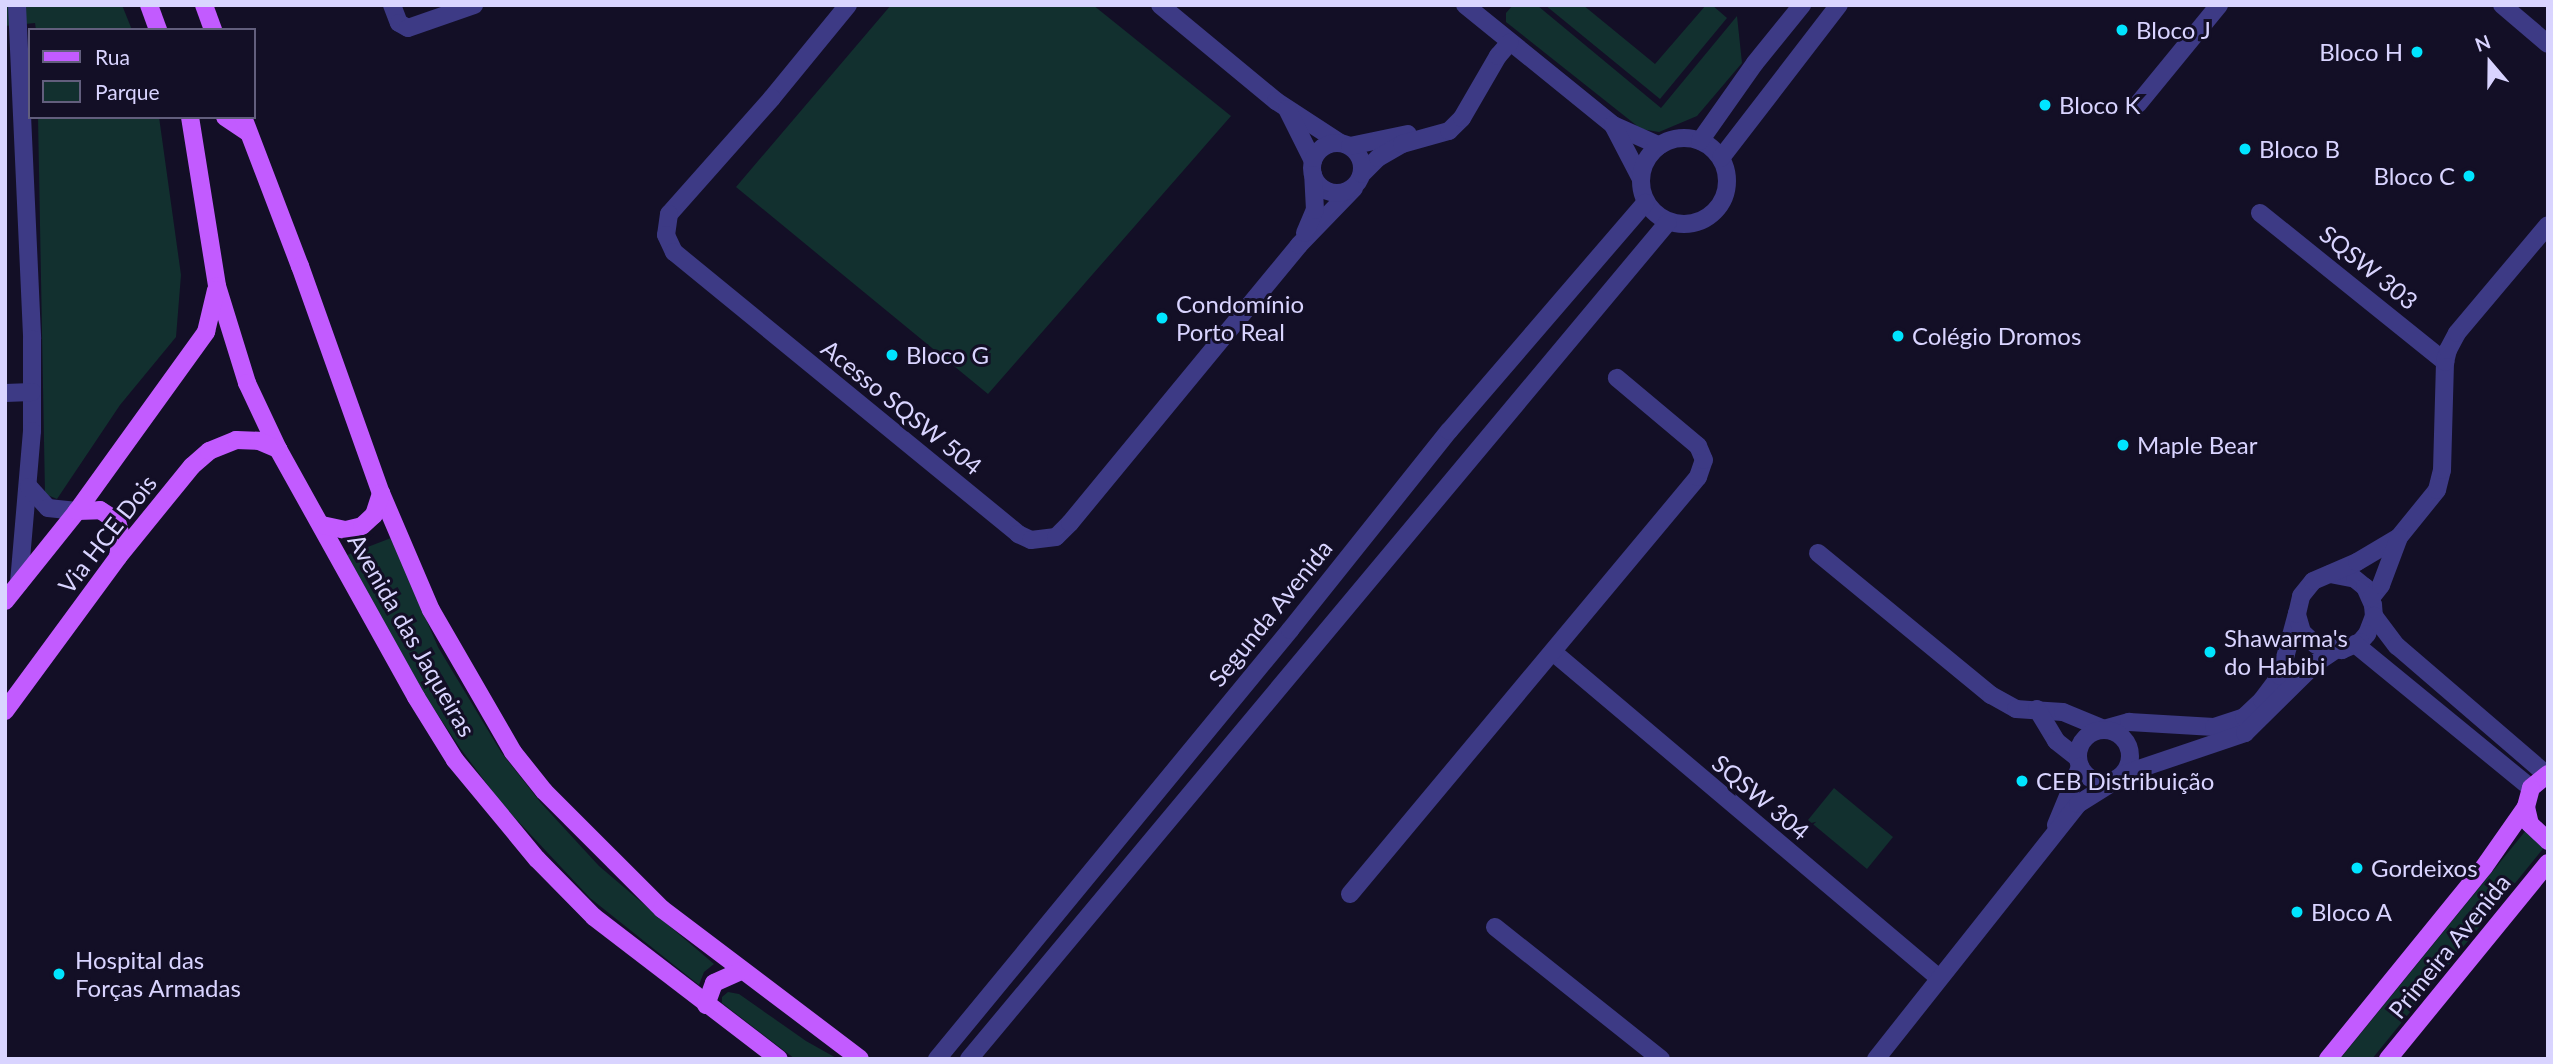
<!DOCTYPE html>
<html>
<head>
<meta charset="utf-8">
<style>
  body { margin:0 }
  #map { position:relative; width:2553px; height:1064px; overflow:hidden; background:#130f26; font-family:Lato,sans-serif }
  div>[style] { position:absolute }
  .green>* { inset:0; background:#12302f }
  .minor>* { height:18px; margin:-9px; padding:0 9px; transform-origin:9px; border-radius:9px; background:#3d3a85 }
  .minor>.ring { margin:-9px; padding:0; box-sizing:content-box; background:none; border:18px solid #3d3a85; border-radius:50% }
  .major>* { height:18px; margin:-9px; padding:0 9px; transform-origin:9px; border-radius:9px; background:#c25bff }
  .dots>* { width:19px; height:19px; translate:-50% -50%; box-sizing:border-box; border:4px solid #130f26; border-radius:50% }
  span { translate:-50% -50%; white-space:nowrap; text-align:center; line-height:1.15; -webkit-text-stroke:6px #130f26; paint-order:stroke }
  .poi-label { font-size:24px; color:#d9d4ff }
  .left { translate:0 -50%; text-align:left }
  .right { translate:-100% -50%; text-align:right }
  .street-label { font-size:24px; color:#d9d4ff }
  .frame { position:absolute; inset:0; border:7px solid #d9d4ff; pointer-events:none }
  .legend { position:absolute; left:28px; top:28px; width:228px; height:91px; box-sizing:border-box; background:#130f26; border:2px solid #625e7d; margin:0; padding:9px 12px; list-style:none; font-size:21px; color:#d9d4ff }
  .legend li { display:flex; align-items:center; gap:14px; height:35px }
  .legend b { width:35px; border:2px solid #625e7d }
  .north { position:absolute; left:2455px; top:28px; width:70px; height:70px; -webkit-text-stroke:5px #130f26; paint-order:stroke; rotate:340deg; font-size:19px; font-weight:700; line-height:28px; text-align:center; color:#d9d4ff }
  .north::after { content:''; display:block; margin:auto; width:24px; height:32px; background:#d9d4ff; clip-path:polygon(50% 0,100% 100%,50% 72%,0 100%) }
</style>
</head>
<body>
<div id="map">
  <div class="green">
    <i style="clip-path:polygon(5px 5px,122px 5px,132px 30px,36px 30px,35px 23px,5px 26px)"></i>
    <i style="clip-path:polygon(891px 5px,1093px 5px,1231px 116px,988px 394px,736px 187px)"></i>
    <i style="clip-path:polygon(1513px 5px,1538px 6px,1661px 108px,1737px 16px,1742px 63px,1697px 116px,1659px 132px,1641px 129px,1506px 22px,1506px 13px)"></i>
    <i style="clip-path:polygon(1545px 5px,1583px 5px,1655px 64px,1706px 5px,1712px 5px,1727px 18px,1660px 99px)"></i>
    <i style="clip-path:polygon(38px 117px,159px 117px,181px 275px,176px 337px,120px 405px,57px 499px,45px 494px)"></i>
    <i style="clip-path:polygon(391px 538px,438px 647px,501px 752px,541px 803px,599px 866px,714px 964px,704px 972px,699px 985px,590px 898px,502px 804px,460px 748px,420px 688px,347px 555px)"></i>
    <i style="clip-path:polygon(1834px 788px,1893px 837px,1867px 869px,1808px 820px)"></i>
    <i style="clip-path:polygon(2527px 829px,2546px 845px,2372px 1059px,2340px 1059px)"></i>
    <i style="clip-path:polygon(728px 992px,739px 994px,806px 1041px,838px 1059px,795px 1059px,722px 1003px,722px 997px)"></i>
  </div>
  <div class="minor">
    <i style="left:17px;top:5px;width:334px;rotate:87.4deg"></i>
    <i style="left:32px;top:339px;width:92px;rotate:90deg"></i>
    <i style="left:32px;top:431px;width:153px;rotate:94.9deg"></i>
    <i style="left:392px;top:5px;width:19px;rotate:69deg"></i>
    <i style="left:399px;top:23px;width:10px;rotate:29deg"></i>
    <i style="left:408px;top:28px;width:70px;rotate:-19.2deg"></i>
    <i style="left:848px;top:5px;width:120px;rotate:129.3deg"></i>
    <i style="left:772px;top:98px;width:155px;rotate:131.6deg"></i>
    <i style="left:669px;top:214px;width:21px;rotate:98deg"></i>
    <i style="left:666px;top:235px;width:19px;rotate:65deg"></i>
    <i style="left:674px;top:252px;width:445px;rotate:39.3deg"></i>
    <i style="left:1018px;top:534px;width:14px;rotate:25deg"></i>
    <i style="left:1031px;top:540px;width:25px;rotate:-7deg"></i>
    <i style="left:1056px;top:537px;width:20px;rotate:-45deg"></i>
    <i style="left:1070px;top:523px;width:360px;rotate:-50.5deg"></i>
    <i style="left:1299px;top:245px;width:79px;rotate:-46deg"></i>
    <i style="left:1160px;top:5px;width:151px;rotate:39.6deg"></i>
    <i style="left:1276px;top:101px;width:75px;rotate:33.1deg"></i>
    <i style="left:1465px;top:5px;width:191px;rotate:39deg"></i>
    <i style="left:1613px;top:125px;width:51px;rotate:24.1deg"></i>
    <i style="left:2502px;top:5px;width:60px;rotate:40.3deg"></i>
    <i style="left:2138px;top:104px;width:128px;rotate:-50.7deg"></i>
    <i style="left:1287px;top:109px;width:58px;rotate:63.4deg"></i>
    <i style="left:1613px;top:125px;width:59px;rotate:62.6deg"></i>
    <i class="ring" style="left:1641px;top:138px;width:68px;height:68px"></i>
    <i style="left:1700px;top:141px;width:95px;rotate:-54.8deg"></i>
    <i style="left:1755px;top:63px;width:75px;rotate:-51deg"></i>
    <i class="ring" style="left:1312px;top:143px;width:32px;height:32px"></i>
    <i style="left:1350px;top:146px;width:59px;rotate:-11.7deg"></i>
    <i style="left:1721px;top:158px;width:193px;rotate:-52.4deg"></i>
    <i style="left:1362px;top:174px;width:23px;rotate:-45deg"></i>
    <i style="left:1378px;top:158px;width:28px;rotate:-30deg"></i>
    <i style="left:1402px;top:144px;width:49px;rotate:-15.5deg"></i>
    <i style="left:1449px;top:131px;width:18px;rotate:-45deg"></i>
    <i style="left:1462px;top:118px;width:72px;rotate:-59.9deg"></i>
    <i style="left:1498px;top:56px;width:18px;rotate:-49deg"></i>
    <i style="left:2260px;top:213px;width:238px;rotate:38.8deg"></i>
    <i style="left:1305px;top:233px;width:25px;rotate:-67deg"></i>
    <i style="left:1315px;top:210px;width:35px;rotate:-93deg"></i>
    <i style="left:5px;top:393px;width:27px;rotate:-2deg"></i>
    <i style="left:29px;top:487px;width:28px;rotate:48deg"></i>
    <i style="left:48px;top:508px;width:29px;rotate:6deg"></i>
    <i style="left:1818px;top:553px;width:224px;rotate:39.4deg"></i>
    <i style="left:1991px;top:695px;width:29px;rotate:29deg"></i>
    <i style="left:2016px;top:709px;width:47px;rotate:3.7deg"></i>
    <i style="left:2063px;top:712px;width:44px;rotate:22.5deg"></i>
    <i style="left:2104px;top:729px;width:26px;rotate:-16deg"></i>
    <i style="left:2129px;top:722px;width:85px;rotate:3.4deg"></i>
    <i style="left:2214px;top:727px;width:32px;rotate:-18deg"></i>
    <i style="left:2244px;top:717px;width:25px;rotate:-43deg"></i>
    <i style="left:2262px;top:700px;width:30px;rotate:-53deg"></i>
    <i style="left:2280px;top:676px;width:61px;rotate:-74.8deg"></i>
    <i style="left:2330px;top:574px;width:25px;rotate:11deg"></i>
    <i style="left:2355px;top:579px;width:13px;rotate:39deg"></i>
    <i style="left:2365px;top:587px;width:20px;rotate:66deg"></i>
    <i style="left:2373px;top:605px;width:11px;rotate:85deg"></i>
    <i style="left:2374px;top:616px;width:19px;rotate:111deg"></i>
    <i style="left:2367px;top:634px;width:11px;rotate:131deg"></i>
    <i style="left:2360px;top:642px;width:20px;rotate:156deg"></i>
    <i style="left:2342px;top:650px;width:26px;rotate:-169deg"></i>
    <i style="left:2316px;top:645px;width:19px;rotate:-137deg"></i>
    <i style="left:2302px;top:632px;width:19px;rotate:-106deg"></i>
    <i style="left:2297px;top:614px;width:18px;rotate:-77deg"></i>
    <i style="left:2301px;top:596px;width:19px;rotate:-51deg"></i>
    <i style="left:2313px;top:581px;width:48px;rotate:-23.4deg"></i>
    <i style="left:2357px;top:562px;width:49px;rotate:-30.8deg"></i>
    <i style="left:2399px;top:537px;width:60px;rotate:-51deg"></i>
    <i style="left:2437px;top:490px;width:21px;rotate:-76deg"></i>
    <i style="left:2442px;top:470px;width:108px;rotate:-88.4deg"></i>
    <i style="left:2445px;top:362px;width:12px;rotate:-76deg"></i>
    <i style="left:2448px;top:350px;width:19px;rotate:-62deg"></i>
    <i style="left:2457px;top:333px;width:141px;rotate:-49.9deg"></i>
    <i style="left:2371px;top:598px;width:16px;rotate:-52deg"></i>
    <i style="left:2381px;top:585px;width:51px;rotate:-69.4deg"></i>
    <i style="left:2374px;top:616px;width:38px;rotate:53deg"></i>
    <i style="left:2397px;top:646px;width:196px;rotate:40.7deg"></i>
    <i style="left:2355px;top:644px;width:227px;rotate:39.3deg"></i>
    <i style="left:1553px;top:652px;width:505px;rotate:40.18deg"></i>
    <i style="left:2037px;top:709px;width:37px;rotate:59deg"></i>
    <i style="left:2056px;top:741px;width:28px;rotate:38deg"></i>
    <i class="ring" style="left:2078px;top:730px;width:34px;height:34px"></i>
    <i style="left:2124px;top:774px;width:128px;rotate:-18.7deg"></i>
    <i style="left:2245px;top:733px;width:100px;rotate:-44.6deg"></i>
    <i style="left:2316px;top:663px;width:22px;rotate:-34deg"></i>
    <i style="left:2056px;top:825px;width:63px;rotate:-67.5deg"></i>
    <i style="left:1350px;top:894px;width:543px;rotate:-50.15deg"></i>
    <i style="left:1698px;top:477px;width:18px;rotate:-71deg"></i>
    <i style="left:1704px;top:460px;width:15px;rotate:-113deg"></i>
    <i style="left:1698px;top:446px;width:106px;rotate:-140deg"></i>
    <i style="left:1495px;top:927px;width:212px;rotate:38.5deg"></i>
    <i style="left:937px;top:1059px;width:556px;rotate:-50.55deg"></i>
    <i style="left:1290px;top:630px;width:255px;rotate:-51.4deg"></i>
    <i style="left:1449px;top:431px;width:301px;rotate:-49.3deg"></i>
    <i style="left:969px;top:1059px;width:1090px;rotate:-50.13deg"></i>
    <i style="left:1876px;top:1059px;width:325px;rotate:-51.6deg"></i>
    <i style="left:2078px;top:804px;width:47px;rotate:-32deg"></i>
  </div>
  <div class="major">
    <i style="left:149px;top:5px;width:27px;rotate:70deg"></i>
    <i style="left:204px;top:5px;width:27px;rotate:70deg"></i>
    <i style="left:190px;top:117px;width:171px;rotate:80.9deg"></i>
    <i style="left:217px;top:286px;width:102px;rotate:72.8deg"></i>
    <i style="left:247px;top:383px;width:73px;rotate:64.8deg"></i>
    <i style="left:278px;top:449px;width:284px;rotate:60.9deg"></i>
    <i style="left:416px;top:697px;width:74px;rotate:58.2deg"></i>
    <i style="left:455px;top:760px;width:129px;rotate:50.4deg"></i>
    <i style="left:537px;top:859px;width:81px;rotate:45.5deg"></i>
    <i style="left:594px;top:917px;width:233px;rotate:37.5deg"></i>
    <i style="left:225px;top:117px;width:27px;rotate:34deg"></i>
    <i style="left:243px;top:117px;width:160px;rotate:69.1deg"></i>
    <i style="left:300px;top:266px;width:241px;rotate:70.4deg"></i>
    <i style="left:381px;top:493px;width:127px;rotate:66.9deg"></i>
    <i style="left:431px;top:610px;width:164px;rotate:60deg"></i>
    <i style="left:513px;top:752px;width:50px;rotate:51.5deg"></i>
    <i style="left:544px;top:791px;width:167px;rotate:45deg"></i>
    <i style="left:662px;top:909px;width:248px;rotate:37.1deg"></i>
    <i style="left:77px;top:511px;width:23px;rotate:-2deg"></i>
    <i style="left:100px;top:510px;width:20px;rotate:33deg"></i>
    <i style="left:117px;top:521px;width:16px;rotate:75deg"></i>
    <i style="left:121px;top:536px;width:21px;rotate:98deg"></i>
    <i style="left:322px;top:525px;width:25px;rotate:12deg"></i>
    <i style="left:346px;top:530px;width:16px;rotate:-14deg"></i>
    <i style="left:362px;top:526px;width:16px;rotate:-43deg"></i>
    <i style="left:374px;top:515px;width:23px;rotate:-72deg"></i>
    <i style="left:5px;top:601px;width:115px;rotate:-51.3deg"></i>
    <i style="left:77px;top:511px;width:221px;rotate:-54.2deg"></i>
    <i style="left:206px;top:332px;width:43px;rotate:-76.6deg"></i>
    <i style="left:5px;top:711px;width:191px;rotate:-53.7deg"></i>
    <i style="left:118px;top:557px;width:117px;rotate:-50.9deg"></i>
    <i style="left:192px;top:466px;width:23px;rotate:-41deg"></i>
    <i style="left:209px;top:451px;width:29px;rotate:-22deg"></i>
    <i style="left:236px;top:440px;width:23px;rotate:2deg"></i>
    <i style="left:259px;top:441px;width:21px;rotate:23deg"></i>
    <i style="left:2548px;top:774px;width:22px;rotate:141deg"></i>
    <i style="left:2531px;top:788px;width:20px;rotate:105deg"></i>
    <i style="left:2526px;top:807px;width:17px;rotate:77deg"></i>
    <i style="left:2530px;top:824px;width:25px;rotate:43deg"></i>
    <i style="left:706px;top:1005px;width:23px;rotate:-70deg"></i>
    <i style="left:714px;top:983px;width:30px;rotate:-24deg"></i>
    <i style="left:2328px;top:1059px;width:247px;rotate:-50.9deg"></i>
    <i style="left:2484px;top:867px;width:73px;rotate:-55deg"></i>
    <i style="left:2388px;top:1059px;width:253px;rotate:-50.8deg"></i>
  </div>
  <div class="dots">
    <i style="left:2122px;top:30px;background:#00e5ff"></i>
    <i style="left:2417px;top:52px;background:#00e5ff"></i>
    <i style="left:2045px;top:105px;background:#00e5ff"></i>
    <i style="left:2245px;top:149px;background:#00e5ff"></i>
    <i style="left:2469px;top:176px;background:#00e5ff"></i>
    <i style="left:1162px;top:318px;background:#00e5ff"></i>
    <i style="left:1898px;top:336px;background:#00e5ff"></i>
    <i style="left:892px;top:355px;background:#00e5ff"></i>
    <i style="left:2123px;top:445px;background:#00e5ff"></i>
    <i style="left:2210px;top:652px;background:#00e5ff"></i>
    <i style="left:2022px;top:781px;background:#00e5ff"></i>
    <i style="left:2357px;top:868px;background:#00e5ff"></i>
    <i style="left:2297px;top:912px;background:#00e5ff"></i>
    <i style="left:59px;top:974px;background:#00e5ff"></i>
  </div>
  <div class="poi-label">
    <span class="left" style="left:2136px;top:30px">Bloco J</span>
    <span class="right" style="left:2403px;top:52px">Bloco H</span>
    <span class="left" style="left:2059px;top:105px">Bloco K</span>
    <span class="left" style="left:2259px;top:149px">Bloco B</span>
    <span class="right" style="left:2455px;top:176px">Bloco C</span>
    <span class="left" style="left:1176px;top:318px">Condomínio<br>Porto Real</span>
    <span class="left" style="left:1912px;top:336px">Colégio Dromos</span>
    <span class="left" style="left:906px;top:355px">Bloco G</span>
    <span class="left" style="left:2137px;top:445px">Maple Bear</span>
    <span class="left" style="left:2224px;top:652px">Shawarma's<br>do Habibi</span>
    <span class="left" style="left:2036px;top:781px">CEB Distribuição</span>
    <span class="left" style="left:2371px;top:868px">Gordeixos</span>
    <span class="left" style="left:2311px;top:912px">Bloco A</span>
    <span class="left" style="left:75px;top:974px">Hospital das<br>Forças Armadas</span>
  </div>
  <div class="street-label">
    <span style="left:2369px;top:267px;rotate:39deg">SQSW 303</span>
    <span style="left:902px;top:407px;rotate:39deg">Acesso SQSW 504</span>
    <span style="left:107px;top:534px;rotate:-52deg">Via HCE Dois</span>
    <span style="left:1270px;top:613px;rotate:-51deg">Segunda Avenida</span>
    <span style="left:412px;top:635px;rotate:60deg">Avenida das Jaqueiras</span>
    <span style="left:1761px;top:797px;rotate:40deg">SQSW 304</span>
    <span style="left:2449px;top:946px;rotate:-51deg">Primeira Avenida</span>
  </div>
  <div class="frame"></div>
  <ul class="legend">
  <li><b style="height:9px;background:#c25bff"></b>Rua</li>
  <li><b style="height:19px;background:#12302f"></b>Parque</li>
  </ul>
  <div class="north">N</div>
</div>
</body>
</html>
